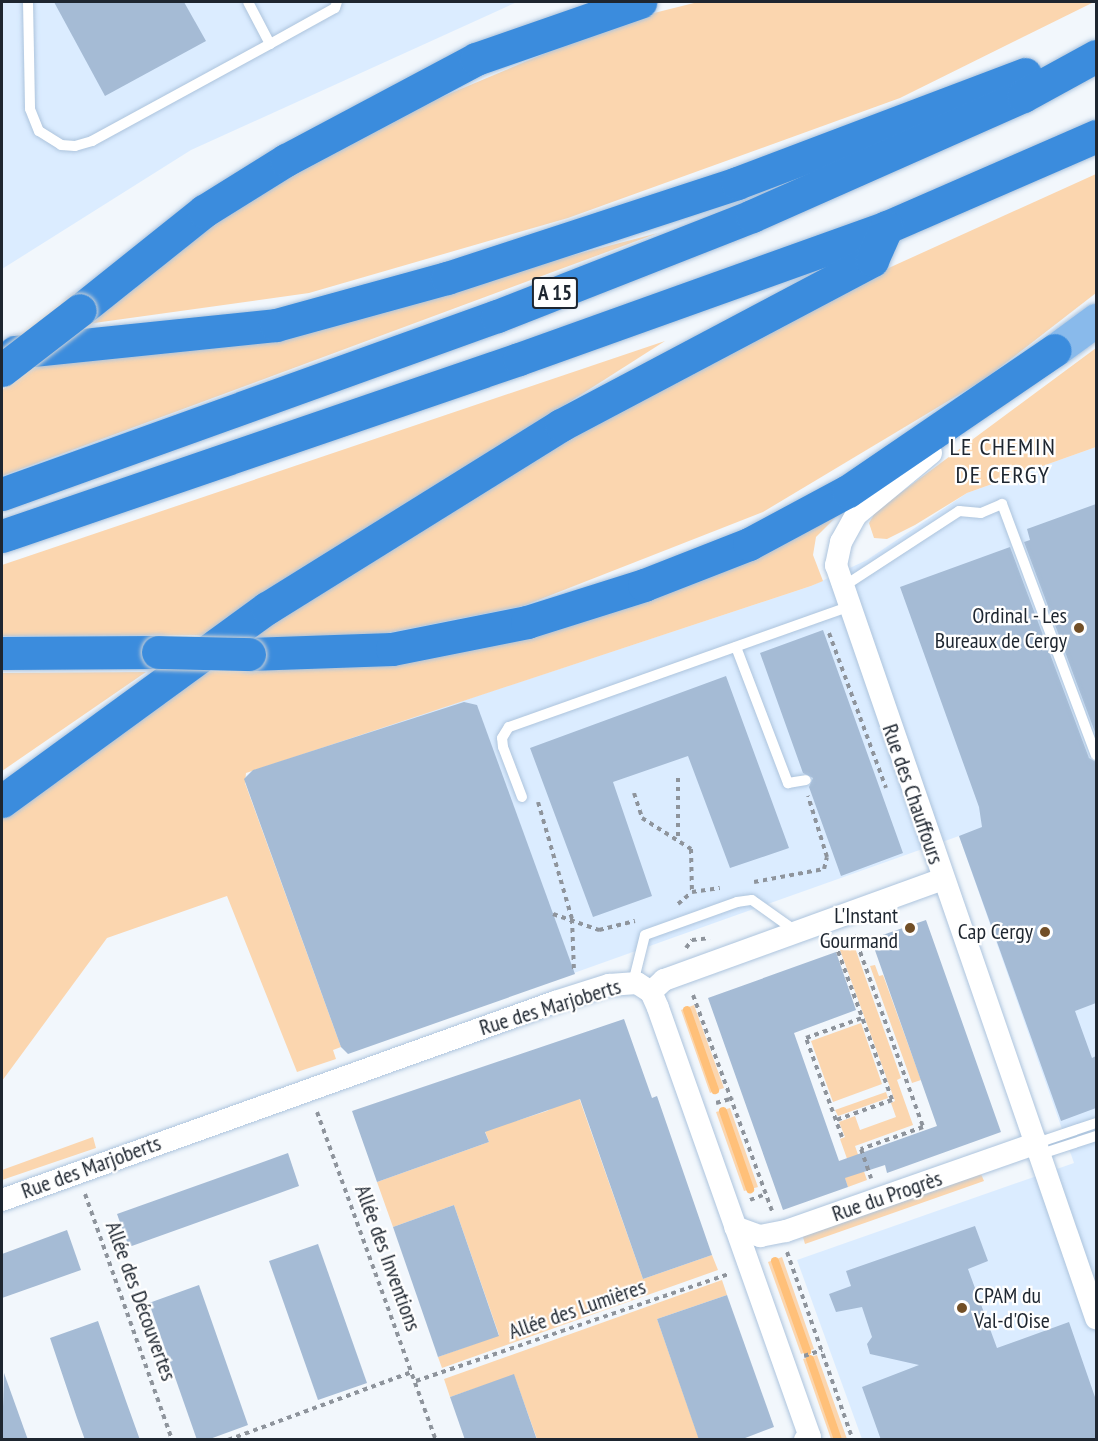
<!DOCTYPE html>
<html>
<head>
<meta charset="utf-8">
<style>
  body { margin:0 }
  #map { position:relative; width:1098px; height:1441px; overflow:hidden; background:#f2f7fc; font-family:"PT Sans Narrow",sans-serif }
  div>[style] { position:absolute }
  .built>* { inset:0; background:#dbecff }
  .green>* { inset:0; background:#fbd6af }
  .stream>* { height:8px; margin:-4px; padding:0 4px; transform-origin:4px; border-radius:4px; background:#ffc079 }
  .building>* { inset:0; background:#a5bbd5 }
  .path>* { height:4px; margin-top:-2px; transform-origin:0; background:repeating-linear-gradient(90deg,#8e949c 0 4.5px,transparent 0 9px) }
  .roads { filter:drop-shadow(0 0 2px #adc4dd) drop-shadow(0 0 2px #adc4dd) }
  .service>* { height:10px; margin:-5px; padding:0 5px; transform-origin:5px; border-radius:5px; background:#fff }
  .minor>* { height:22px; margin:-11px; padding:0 11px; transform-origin:11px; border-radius:11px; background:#fff }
  .primary>* { height:33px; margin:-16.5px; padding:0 16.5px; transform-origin:16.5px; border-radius:16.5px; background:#89baeb }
  .motorway>* { height:33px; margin:-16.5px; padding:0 16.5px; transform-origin:16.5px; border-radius:16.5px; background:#3b8cdd }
  .bridges { filter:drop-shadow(0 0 2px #d2d4d6) drop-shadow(0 0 2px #d2d4d6) }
  .motorway-bridge>* { height:33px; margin:-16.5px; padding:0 16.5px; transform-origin:16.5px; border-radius:16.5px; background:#3b8cdd }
  .dots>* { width:16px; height:16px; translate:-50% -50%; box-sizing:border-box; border:3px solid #fff; border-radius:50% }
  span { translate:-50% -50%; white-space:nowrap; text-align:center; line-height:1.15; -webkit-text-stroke:4.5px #fff; paint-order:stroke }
  .shield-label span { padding:2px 4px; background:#fff; border:2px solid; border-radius:4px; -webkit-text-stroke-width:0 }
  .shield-label { font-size:21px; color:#1e2630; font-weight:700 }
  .poi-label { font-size:22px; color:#1e2630 }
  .right { translate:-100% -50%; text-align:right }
  .left { translate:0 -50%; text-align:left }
  .street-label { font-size:22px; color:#1e2630 }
  .neighbourhood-label { font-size:24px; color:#1e2630; letter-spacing:1.5px }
  .frame { position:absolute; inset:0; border:3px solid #1e2630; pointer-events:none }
</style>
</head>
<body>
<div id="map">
  <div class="built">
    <i style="clip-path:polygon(2px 2px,517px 2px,191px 150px,2px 269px)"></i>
    <i style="clip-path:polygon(1096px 447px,1096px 1439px,862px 1439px,797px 1260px,1074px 1163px,959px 836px,349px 1053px,341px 1047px,244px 778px,253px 770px,811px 586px,867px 560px,967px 493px)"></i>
  </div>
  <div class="green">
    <i style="clip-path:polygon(698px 2px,1094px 2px,900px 98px,568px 218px,309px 293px,87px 324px,207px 228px,361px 131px,622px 21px)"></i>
    <i style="clip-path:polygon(1096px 174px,1096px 293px,985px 379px,763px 512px,523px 606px,357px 639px,254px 637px,414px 528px,807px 305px)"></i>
    <i style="clip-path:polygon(658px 233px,2px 476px,2px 390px,40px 363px,271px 334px)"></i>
    <i style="clip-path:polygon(665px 341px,205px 635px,2px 636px,2px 565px)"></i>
    <i style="clip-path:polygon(1096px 348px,1096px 447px,967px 493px,915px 525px,887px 539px,874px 538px,869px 523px,876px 511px)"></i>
    <i style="clip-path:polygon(845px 508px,816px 537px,813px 555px,823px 581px,811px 586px,246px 773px,245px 783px,341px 1047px,333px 1050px,336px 1059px,297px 1072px,227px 896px,107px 938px,2px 1081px,2px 814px,204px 671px,359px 666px,559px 628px,682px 586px)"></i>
    <i style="clip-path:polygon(146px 672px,2px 771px,2px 673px)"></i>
    <i style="clip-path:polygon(854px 945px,901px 1078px,897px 1080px,913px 1125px,855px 1146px,867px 1180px,848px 1187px,842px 1170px,850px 1167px,840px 1139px,845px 1137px,839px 1122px,855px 1116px,860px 1130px,896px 1117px,891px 1103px,895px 1101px,840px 950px)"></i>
    <i style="clip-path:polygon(875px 965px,879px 976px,883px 975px,921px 1080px,912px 1083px,870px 966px)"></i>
    <i style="clip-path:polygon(694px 1005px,724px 1088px,710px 1093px,681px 1010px)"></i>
    <i style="clip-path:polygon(861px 1023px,882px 1084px,833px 1102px,811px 1041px)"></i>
    <i style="clip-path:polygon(577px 1092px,643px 1279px,712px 1255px,718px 1270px,442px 1368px,438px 1357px,499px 1335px,454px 1205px,393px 1227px,377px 1182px,489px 1142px,482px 1123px,516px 1121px,547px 1111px)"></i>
    <i style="clip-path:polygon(886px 1092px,888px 1098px,838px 1116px,835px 1110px)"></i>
    <i style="clip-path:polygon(730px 1108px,758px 1187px,744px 1191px,716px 1112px)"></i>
    <i style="clip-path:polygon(93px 1137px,96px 1148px,2px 1180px,2px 1170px)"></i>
    <i style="clip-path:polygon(980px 1172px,984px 1181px,805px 1244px,802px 1234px)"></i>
    <i style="clip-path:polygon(782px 1257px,814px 1349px,801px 1354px,768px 1262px)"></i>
    <i style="clip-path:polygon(722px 1280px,727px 1295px,657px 1319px,699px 1439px,537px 1439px,514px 1375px,450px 1397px,444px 1379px)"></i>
    <i style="clip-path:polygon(817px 1355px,847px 1439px,831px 1439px,803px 1359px)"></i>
  </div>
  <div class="stream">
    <i style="left:687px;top:1010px;width:85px;rotate:70.7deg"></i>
    <i style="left:723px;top:1111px;width:83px;rotate:70.9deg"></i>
    <i style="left:775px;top:1261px;width:96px;rotate:70.4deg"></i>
    <i style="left:810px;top:1359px;width:86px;rotate:70.9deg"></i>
  </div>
  <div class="building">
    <i style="clip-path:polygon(54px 2px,184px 2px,206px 41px,105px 96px)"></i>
    <i style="clip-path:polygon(1096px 504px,1096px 735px,1024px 542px,1030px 540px,1027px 529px)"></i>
    <i style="clip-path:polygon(1010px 547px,1089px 758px,1096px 762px,1096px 1003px,1075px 1011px,1092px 1058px,1096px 1056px,1096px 1108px,1061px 1121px,959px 836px,982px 827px,979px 807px,900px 587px)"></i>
    <i style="clip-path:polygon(823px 630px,903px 853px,841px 876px,809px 787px,813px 778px,803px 773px,760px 653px)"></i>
    <i style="clip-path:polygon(726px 676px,789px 848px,730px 868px,688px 756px,613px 782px,652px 896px,593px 917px,530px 748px)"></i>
    <i style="clip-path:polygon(464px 702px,477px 705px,575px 974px,348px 1054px,341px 1047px,244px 779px,253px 770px)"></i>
    <i style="clip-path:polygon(926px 920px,1001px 1132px,887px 1173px,885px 1165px,845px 1178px,848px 1187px,783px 1210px,708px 998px,836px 952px,856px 1010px,794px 1033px,839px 1161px,937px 1126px,871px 939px)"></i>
    <i style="clip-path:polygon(624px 1019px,652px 1098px,657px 1096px,712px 1255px,643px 1279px,580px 1099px,485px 1132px,489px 1142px,377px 1182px,352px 1111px)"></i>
    <i style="clip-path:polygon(288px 1153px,299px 1186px,129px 1247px,117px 1214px)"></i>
    <i style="clip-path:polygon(454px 1205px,499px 1336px,438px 1357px,393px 1227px)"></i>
    <i style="clip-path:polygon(975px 1226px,988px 1261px,968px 1269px,997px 1348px,1069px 1322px,1096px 1400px,1096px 1440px,881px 1440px,862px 1387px,919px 1365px,870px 1354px,867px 1344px,872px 1337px,862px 1307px,836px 1312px,829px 1294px,851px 1286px,846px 1271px)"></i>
    <i style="clip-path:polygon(67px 1230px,81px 1270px,2px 1298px,2px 1254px)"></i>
    <i style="clip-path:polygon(318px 1244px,367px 1383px,318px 1400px,269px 1261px)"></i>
    <i style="clip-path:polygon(199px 1285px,248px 1425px,207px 1440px,197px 1440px,149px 1303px)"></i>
    <i style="clip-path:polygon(727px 1295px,774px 1427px,740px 1440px,699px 1440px,657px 1319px)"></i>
    <i style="clip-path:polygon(98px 1321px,126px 1401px,140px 1440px,85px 1440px,77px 1418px,50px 1338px)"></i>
    <i style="clip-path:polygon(4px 1373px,28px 1440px,2px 1440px)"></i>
    <i style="clip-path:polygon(514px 1374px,537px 1440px,465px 1440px,450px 1397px)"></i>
  </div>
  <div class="path">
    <i style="left:829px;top:633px;width:165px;rotate:69.8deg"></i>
    <i style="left:678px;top:778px;width:62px;rotate:90deg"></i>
    <i style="left:634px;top:793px;width:26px;rotate:72deg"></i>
    <i style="left:642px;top:818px;width:58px;rotate:32.3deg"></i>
    <i style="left:691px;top:849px;width:45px;rotate:88.7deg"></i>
    <i style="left:538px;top:802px;width:122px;rotate:73.8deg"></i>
    <i style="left:572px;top:919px;width:52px;rotate:87.8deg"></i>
    <i style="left:754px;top:882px;width:71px;rotate:-10.5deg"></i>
    <i style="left:824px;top:869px;width:12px;rotate:-76deg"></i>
    <i style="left:827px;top:857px;width:64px;rotate:-107.3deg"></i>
    <i style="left:678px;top:904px;width:18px;rotate:-41deg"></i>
    <i style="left:692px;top:892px;width:28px;rotate:-8deg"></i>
    <i style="left:553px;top:914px;width:49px;rotate:19.2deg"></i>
    <i style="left:599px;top:930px;width:37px;rotate:-14deg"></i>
    <i style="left:854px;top:935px;width:204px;rotate:70.2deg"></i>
    <i style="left:923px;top:1127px;width:66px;rotate:160.5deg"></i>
    <i style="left:861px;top:1149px;width:31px;rotate:71deg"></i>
    <i style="left:835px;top:943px;width:167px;rotate:70deg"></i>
    <i style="left:892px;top:1100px;width:59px;rotate:160.3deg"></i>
    <i style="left:686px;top:948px;width:10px;rotate:-53deg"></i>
    <i style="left:692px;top:940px;width:18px;rotate:-6deg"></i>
    <i style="left:693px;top:995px;width:230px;rotate:69.9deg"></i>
    <i style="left:716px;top:1103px;width:18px;rotate:-16deg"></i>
    <i style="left:317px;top:1112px;width:349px;rotate:70.1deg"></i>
    <i style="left:842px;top:1137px;width:105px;rotate:-110deg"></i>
    <i style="left:806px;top:1038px;width:59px;rotate:-19.7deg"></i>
    <i style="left:85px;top:1194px;width:261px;rotate:70.5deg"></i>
    <i style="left:750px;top:1200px;width:17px;rotate:-21deg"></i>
    <i style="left:787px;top:1252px;width:199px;rotate:70.7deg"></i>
    <i style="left:804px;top:1356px;width:19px;rotate:-18deg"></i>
    <i style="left:416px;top:1381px;width:331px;rotate:-18.9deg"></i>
    <i style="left:228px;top:1440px;width:196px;rotate:-20.3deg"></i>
  </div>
  <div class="roads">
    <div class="service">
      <i style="left:28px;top:2px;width:107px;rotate:88.9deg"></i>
      <i style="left:30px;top:109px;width:24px;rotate:68deg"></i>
      <i style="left:39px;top:131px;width:26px;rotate:32deg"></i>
      <i style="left:61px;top:145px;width:14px;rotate:4deg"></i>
      <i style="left:75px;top:146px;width:18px;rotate:-16deg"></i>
      <i style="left:92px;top:141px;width:203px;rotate:-28.6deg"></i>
      <i style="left:270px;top:44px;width:47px;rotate:-117.6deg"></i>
      <i style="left:270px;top:44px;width:74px;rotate:-29deg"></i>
      <i style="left:335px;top:8px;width:6px;rotate:-72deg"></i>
      <i style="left:841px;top:588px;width:141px;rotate:-33.1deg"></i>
      <i style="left:959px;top:511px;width:22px;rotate:5deg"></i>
      <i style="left:981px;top:513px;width:23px;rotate:-23deg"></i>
      <i style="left:1002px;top:504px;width:268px;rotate:69.5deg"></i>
      <i style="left:736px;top:647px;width:146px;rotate:69.1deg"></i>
      <i style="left:788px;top:783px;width:18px;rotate:-9deg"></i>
      <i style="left:522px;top:797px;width:53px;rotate:-110.8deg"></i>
      <i style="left:503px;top:747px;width:9px;rotate:-96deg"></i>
      <i style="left:502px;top:738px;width:13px;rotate:-58deg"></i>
      <i style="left:509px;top:727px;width:360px;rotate:-19.5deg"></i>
      <i style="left:633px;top:983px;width:49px;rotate:-76deg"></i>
      <i style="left:645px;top:935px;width:98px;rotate:-19.7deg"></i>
      <i style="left:737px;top:902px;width:15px;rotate:-8deg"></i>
      <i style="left:752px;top:900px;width:55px;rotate:35.4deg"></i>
      <i style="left:1037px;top:1143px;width:62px;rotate:-18.7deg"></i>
      <i style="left:1041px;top:1154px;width:58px;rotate:-18.1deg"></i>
    </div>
    <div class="minor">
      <i style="left:931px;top:453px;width:97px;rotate:140.4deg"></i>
      <i style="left:856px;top:515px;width:31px;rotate:119deg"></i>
      <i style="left:841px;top:542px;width:24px;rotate:102deg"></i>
      <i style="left:836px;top:565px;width:797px;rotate:70.95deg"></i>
      <i style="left:651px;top:992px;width:18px;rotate:-43deg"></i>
      <i style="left:664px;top:980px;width:297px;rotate:-19.9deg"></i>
      <i style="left:2px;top:1200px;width:587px;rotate:-19.7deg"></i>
      <i style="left:555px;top:1002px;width:57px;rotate:-17.5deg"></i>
      <i style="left:609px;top:985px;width:28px;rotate:-4deg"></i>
      <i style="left:637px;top:983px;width:17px;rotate:33deg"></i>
      <i style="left:651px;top:992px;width:17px;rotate:66deg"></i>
      <i style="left:658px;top:1008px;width:455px;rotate:70.5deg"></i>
      <i style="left:810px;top:1437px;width:6px;rotate:149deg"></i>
      <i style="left:735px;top:1227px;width:27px;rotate:20deg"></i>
      <i style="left:760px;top:1236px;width:26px;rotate:-11deg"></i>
      <i style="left:786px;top:1231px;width:266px;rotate:-19.3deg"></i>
    </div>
    <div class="primary">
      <i style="left:1055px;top:350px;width:51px;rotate:-36.2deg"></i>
    </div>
    <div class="motorway">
      <i style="left:80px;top:310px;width:159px;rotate:-38.6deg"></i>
      <i style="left:204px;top:211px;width:97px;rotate:-31.9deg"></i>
      <i style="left:286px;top:160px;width:215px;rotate:-28deg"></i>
      <i style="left:476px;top:59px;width:174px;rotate:-19.2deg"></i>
      <i style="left:15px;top:352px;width:262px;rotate:-5.9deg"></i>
      <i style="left:276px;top:325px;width:177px;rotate:-15.4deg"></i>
      <i style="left:447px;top:278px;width:305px;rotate:-18.1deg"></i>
      <i style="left:737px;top:183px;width:308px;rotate:-20.7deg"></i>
      <i style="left:2px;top:494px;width:526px;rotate:-19.78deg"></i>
      <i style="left:497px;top:316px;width:274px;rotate:-21.4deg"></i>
      <i style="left:752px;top:216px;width:296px;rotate:-23.9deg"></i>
      <i style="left:1023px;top:96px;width:83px;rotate:-28.7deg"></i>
      <i style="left:2px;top:536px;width:546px;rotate:-18.9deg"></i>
      <i style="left:519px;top:359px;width:391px;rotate:-19.7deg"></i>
      <i style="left:887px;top:227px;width:228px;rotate:-23.5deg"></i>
      <i style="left:2px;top:653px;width:156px;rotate:-0.4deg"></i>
      <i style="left:249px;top:654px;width:143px;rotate:-2deg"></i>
      <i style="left:392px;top:649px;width:138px;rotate:-11.3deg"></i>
      <i style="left:527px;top:622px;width:123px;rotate:-17.5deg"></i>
      <i style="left:644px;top:585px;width:113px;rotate:-21.3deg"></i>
      <i style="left:749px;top:544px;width:112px;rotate:-28.2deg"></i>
      <i style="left:848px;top:491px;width:250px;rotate:-34.3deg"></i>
      <i style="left:2px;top:801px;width:328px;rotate:-36.1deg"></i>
      <i style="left:267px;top:608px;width:346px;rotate:-31.9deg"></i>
      <i style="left:561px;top:425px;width:352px;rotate:-27.9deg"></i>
      <i style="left:872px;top:260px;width:36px;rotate:-66deg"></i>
    </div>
  </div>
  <div class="bridges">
    <div class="motorway-bridge">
      <i style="left:2px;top:370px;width:98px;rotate:-37.6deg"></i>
      <i style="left:158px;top:652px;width:91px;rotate:1.3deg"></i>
    </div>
  </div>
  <div class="dots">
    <i style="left:1079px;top:628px;background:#724f27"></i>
    <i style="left:910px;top:928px;background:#724f27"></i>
    <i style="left:1045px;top:932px;background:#724f27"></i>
    <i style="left:962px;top:1308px;background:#724f27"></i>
  </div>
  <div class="shield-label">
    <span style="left:555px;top:293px">A 15</span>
  </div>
  <div class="poi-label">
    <span class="right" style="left:1067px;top:628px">Ordinal - Les<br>Bureaux de Cergy</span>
    <span class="right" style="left:898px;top:928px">L'Instant<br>Gourmand</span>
    <span class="right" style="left:1033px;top:932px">Cap Cergy</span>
    <span class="left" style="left:974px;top:1308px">CPAM du<br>Val-d'Oise</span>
  </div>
  <div class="street-label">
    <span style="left:913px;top:794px;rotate:71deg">Rue des Chauffours</span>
    <span style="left:550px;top:1007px;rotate:-17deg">Rue des Marjoberts</span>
    <span style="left:91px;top:1167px;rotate:-20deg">Rue des Marjoberts</span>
    <span style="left:887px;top:1196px;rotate:-19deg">Rue du Progrès</span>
    <span style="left:388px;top:1258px;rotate:70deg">Allée des Inventions</span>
    <span style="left:141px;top:1301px;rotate:70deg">Allée des Découvertes</span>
    <span style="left:577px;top:1309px;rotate:-19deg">Allée des Lumières</span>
  </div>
  <div class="neighbourhood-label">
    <span style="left:1003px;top:461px">LE CHEMIN<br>DE CERGY</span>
  </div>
  <div class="frame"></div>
</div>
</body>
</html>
